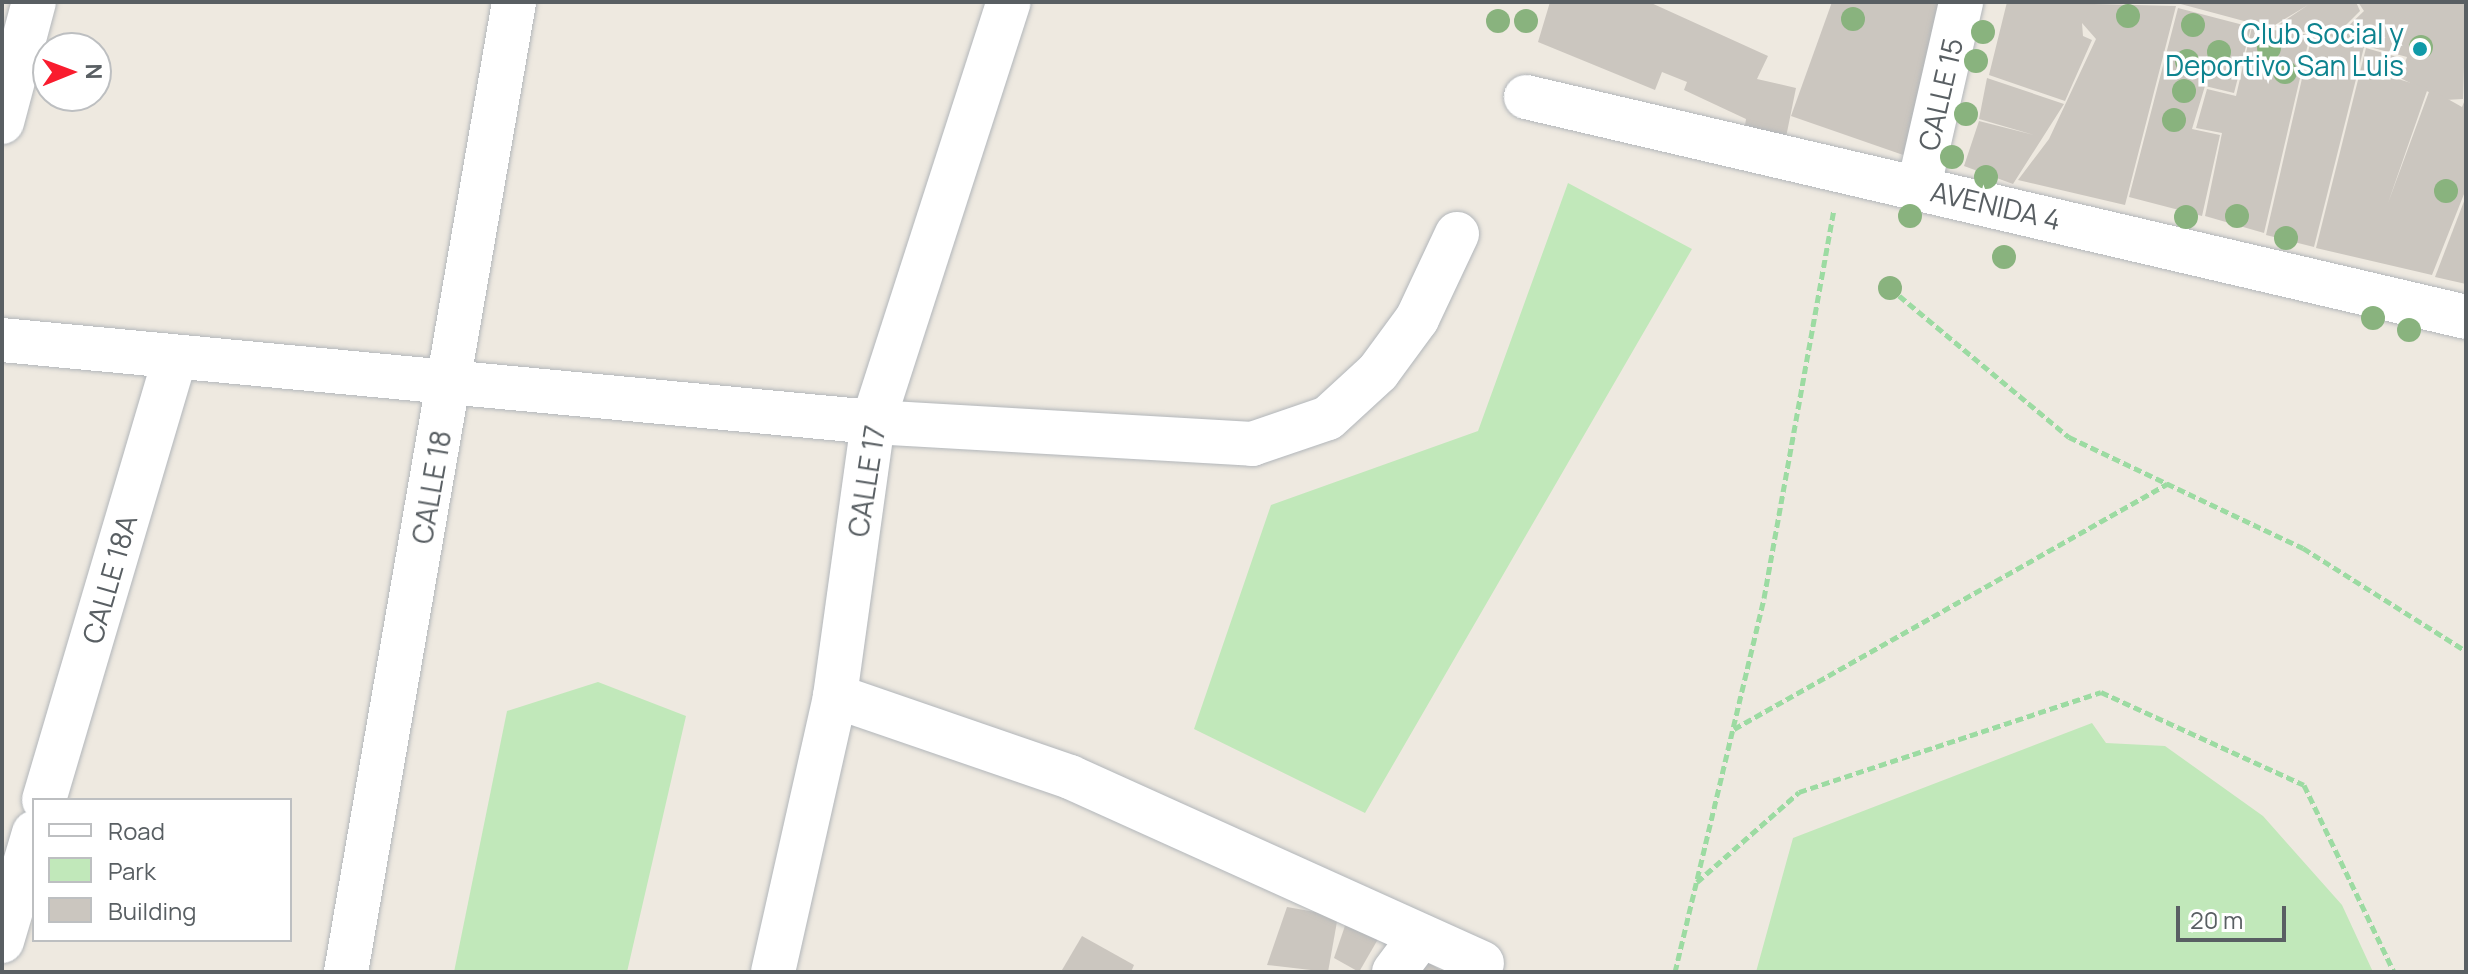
<!DOCTYPE html>
<html>
<head>
<meta charset="utf-8">
<style>
  body { margin:0 }
  #map { position:relative; width:2468px; height:974px; overflow:hidden; background:#eee9e0; font-family:Manrope,sans-serif }
  div>[style] { position:absolute }
  .green>* { inset:0; background:#c1e8ba }
  .building>* { inset:0; background:#cbc6bf }
  .path>* { height:5px; margin-top:-2.5px; transform-origin:0; background:repeating-linear-gradient(90deg,#9cdba2 0 8px,transparent 0 12px) }
  .roads { filter:drop-shadow(0 0 2px #b2b6ba) drop-shadow(0 0 2px #b2b6ba) }
  .minor>* { height:44px; margin:-22px; padding:0 22px; transform-origin:22px; border-radius:22px; background:#fff }
  .trees>* { width:24px; height:24px; margin:-12px; border-radius:50%; background:#89b37e }
  .dots>* { width:22px; height:22px; translate:-50% -50%; box-sizing:border-box; border:4px solid #fff; border-radius:50% }
  span { translate:-50% -50%; white-space:nowrap; text-align:center; line-height:1.15; -webkit-text-stroke:7px #fff; paint-order:stroke }
  .culture-label { font-size:28px; color:#0d838f }
  .right { translate:-100% -50%; text-align:right }
  .street-label { font-size:28px; color:#595f63 }
  .frame { position:absolute; inset:0; border:4px solid #595f63; pointer-events:none }
  .legend { position:absolute; left:32px; top:798px; width:260px; height:144px; box-sizing:border-box; background:#fff; border:2px solid #bdbfc1; margin:0; padding:10px 14px; list-style:none; font-size:24px; color:#595f63 }
  .legend li { display:flex; align-items:center; gap:16px; height:40px }
  .legend b { width:40px; border:2px solid #bdbfc1 }
  .north { position:absolute; left:32px; top:32px; width:80px; height:80px; box-sizing:border-box; background:#fff; border:2px solid #bdbfc1; border-radius:50%; rotate:89deg; font-size:22px; font-weight:700; line-height:32px; text-align:center; color:#595f63 }
  .north::after { content:''; display:block; margin:auto; width:28px; height:36px; background:#f91c2e; clip-path:polygon(50% 0,100% 100%,50% 72%,0 100%) }
  .scale { position:absolute; left:2176px; top:906px; width:110px; height:36px; box-sizing:border-box; border:4px solid #595f63; border-top:0; padding-left:10px; font-size:24px; line-height:28px; white-space:nowrap; color:#595f63; -webkit-text-stroke:6px #fff; paint-order:stroke }
</style>
</head>
<body>
<div id="map">
  <div class="green">
    <i style="clip-path:polygon(1568px 183px,1692px 249px,1365px 813px,1194px 729px,1271px 505px,1478px 431px)"></i>
    <i style="clip-path:polygon(598px 682px,686px 716px,627px 972px,454px 972px,507px 711px)"></i>
    <i style="clip-path:polygon(2092px 723px,2106px 743px,2165px 746px,2263px 816px,2342px 905px,2373px 972px,1756px 972px,1793px 838px)"></i>
  </div>
  <div class="building">
    <i style="clip-path:polygon(1550px 2px,1649px 2px,1768px 56px,1757px 79px,1796px 88px,1785px 142px,1744px 132px,1746px 119px,1684px 90px,1687px 82px,1662px 72px,1655px 90px,1538px 42px)"></i>
    <i style="clip-path:polygon(1832px 2px,1946px 2px,1909px 157px,1791px 116px)"></i>
    <i style="clip-path:polygon(2007px 2px,2176px 6px,2125px 205px,2018px 180px,2049px 139px,2096px 39px,2082px 23px,2083px 36px,2092px 40px,2065px 101px,1989px 75px)"></i>
    <i style="clip-path:polygon(2356px 2px,2360px 11px,2334px 37px,2275px 27px,2308px 5px,2270px 28px,2177px 3px)"></i>
    <i style="clip-path:polygon(2358px 2px,2466px 2px,2463px 99px,2445px 100px,2400px 78px,2407px 57px,2336px 38px,2364px 11px)"></i>
    <i style="clip-path:polygon(2178px 8px,2251px 27px,2234px 93px,2205px 86px,2192px 129px,2220px 135px,2202px 216px,2129px 197px)"></i>
    <i style="clip-path:polygon(2252px 27px,2310px 35px,2264px 233px,2205px 216px,2222px 133px,2196px 128px,2207px 89px,2236px 96px)"></i>
    <i style="clip-path:polygon(2312px 35px,2364px 47px,2314px 247px,2266px 235px)"></i>
    <i style="clip-path:polygon(2366px 48px,2404px 59px,2398px 79px,2428px 88px,2388px 203px,2430px 89px,2462px 107px,2466px 97px,2466px 189px,2432px 275px,2316px 248px)"></i>
    <i style="clip-path:polygon(1987px 78px,2064px 104px,2013px 184px,1964px 166px,1979px 121px,2034px 135px,1979px 119px)"></i>
    <i style="clip-path:polygon(2466px 196px,2466px 284px,2435px 277px)"></i>
    <i style="clip-path:polygon(1287px 907px,1338px 916px,1328px 972px,1267px 965px)"></i>
    <i style="clip-path:polygon(1348px 917px,1381px 934px,1359px 972px,1334px 958px)"></i>
    <i style="clip-path:polygon(1082px 936px,1134px 965px,1131px 972px,1062px 970px)"></i>
    <i style="clip-path:polygon(1417px 956px,1444px 972px,1409px 972px)"></i>
  </div>
  <div class="path">
    <i style="left:1890px;top:288px;width:233px;rotate:39.8deg"></i>
    <i style="left:2069px;top:437px;width:259px;rotate:25.4deg"></i>
    <i style="left:2303px;top:548px;width:193px;rotate:32.3deg"></i>
    <i style="left:1734px;top:729px;width:498px;rotate:-29.5deg"></i>
    <i style="left:1697px;top:882px;width:136px;rotate:-41.4deg"></i>
    <i style="left:1799px;top:792px;width:318px;rotate:-18.3deg"></i>
    <i style="left:2101px;top:692px;width:223px;rotate:24.6deg"></i>
    <i style="left:2304px;top:785px;width:208px;rotate:64.3deg"></i>
    <i style="left:1675px;top:972px;width:384px;rotate:-76.6deg"></i>
    <i style="left:1764px;top:598px;width:394px;rotate:-79.8deg"></i>
  </div>
  <div class="roads">
    <div class="minor">
      <i style="left:1526px;top:97px;width:965px;rotate:13.17deg"></i>
      <i style="left:2px;top:122px;width:124px;rotate:-75.1deg"></i>
      <i style="left:1919px;top:186px;width:189px;rotate:-77.1deg"></i>
      <i style="left:2px;top:340px;width:875px;rotate:5.38deg"></i>
      <i style="left:873px;top:422px;width:380px;rotate:3.3deg"></i>
      <i style="left:1252px;top:444px;width:80px;rotate:-18.9deg"></i>
      <i style="left:1328px;top:418px;width:68px;rotate:-42.6deg"></i>
      <i style="left:1378px;top:372px;width:66px;rotate:-53.7deg"></i>
      <i style="left:1417px;top:319px;width:94px;rotate:-64.8deg"></i>
      <i style="left:835px;top:696px;width:249px;rotate:19deg"></i>
      <i style="left:1070px;top:777px;width:452px;rotate:24.3deg"></i>
      <i style="left:44px;top:800px;width:462px;rotate:-73.5deg"></i>
      <i style="left:2px;top:941px;width:113px;rotate:-73.5deg"></i>
      <i style="left:346px;top:972px;width:984px;rotate:-80.17deg"></i>
      <i style="left:773px;top:972px;width:283px;rotate:-77.3deg"></i>
      <i style="left:835px;top:696px;width:277px;rotate:-82.1deg"></i>
      <i style="left:873px;top:422px;width:441px;rotate:-72.1deg"></i>
      <i style="left:1394px;top:972px;width:45px;rotate:-53.1deg"></i>
    </div>
  </div>
  <div class="trees">
    <i style="left:2128px;top:16px"></i>
    <i style="left:1853px;top:19px"></i>
    <i style="left:1498px;top:21px"></i>
    <i style="left:1526px;top:21px"></i>
    <i style="left:2193px;top:25px"></i>
    <i style="left:1983px;top:32px"></i>
    <i style="left:2421px;top:47px"></i>
    <i style="left:2269px;top:48px"></i>
    <i style="left:2219px;top:52px"></i>
    <i style="left:1976px;top:61px"></i>
    <i style="left:2187px;top:61px"></i>
    <i style="left:2285px;top:72px"></i>
    <i style="left:2184px;top:91px"></i>
    <i style="left:1966px;top:114px"></i>
    <i style="left:2174px;top:120px"></i>
    <i style="left:1952px;top:157px"></i>
    <i style="left:1986px;top:177px"></i>
    <i style="left:2446px;top:191px"></i>
    <i style="left:1910px;top:216px"></i>
    <i style="left:2237px;top:216px"></i>
    <i style="left:2186px;top:217px"></i>
    <i style="left:2286px;top:238px"></i>
    <i style="left:2004px;top:257px"></i>
    <i style="left:1890px;top:288px"></i>
    <i style="left:2373px;top:318px"></i>
    <i style="left:2409px;top:330px"></i>
  </div>
  <div class="dots">
    <i style="left:2420px;top:49px;background:#0f9aa8"></i>
  </div>
  <div class="culture-label">
    <span class="right" style="left:2404px;top:49px">Club Social y<br>Deportivo San Luis</span>
  </div>
  <div class="street-label">
    <span style="left:1940px;top:94px;rotate:-77deg">CALLE 15</span>
    <span style="left:1996px;top:205px;rotate:13deg">AVENIDA 4</span>
    <span style="left:866px;top:481px;rotate:-81deg">CALLE 17</span>
    <span style="left:431px;top:487px;rotate:-80deg">CALLE 18</span>
    <span style="left:109px;top:579px;rotate:-74deg">CALLE 18A</span>
  </div>
  <div class="frame"></div>
  <ul class="legend">
  <li><b style="height:10px;background:#fff"></b>Road</li>
  <li><b style="height:22px;background:#c1e8ba"></b>Park</li>
  <li><b style="height:22px;background:#cbc6bf"></b>Building</li>
  </ul>
  <div class="north">N</div>
  <div class="scale">20 m</div>
</div>
</body>
</html>
